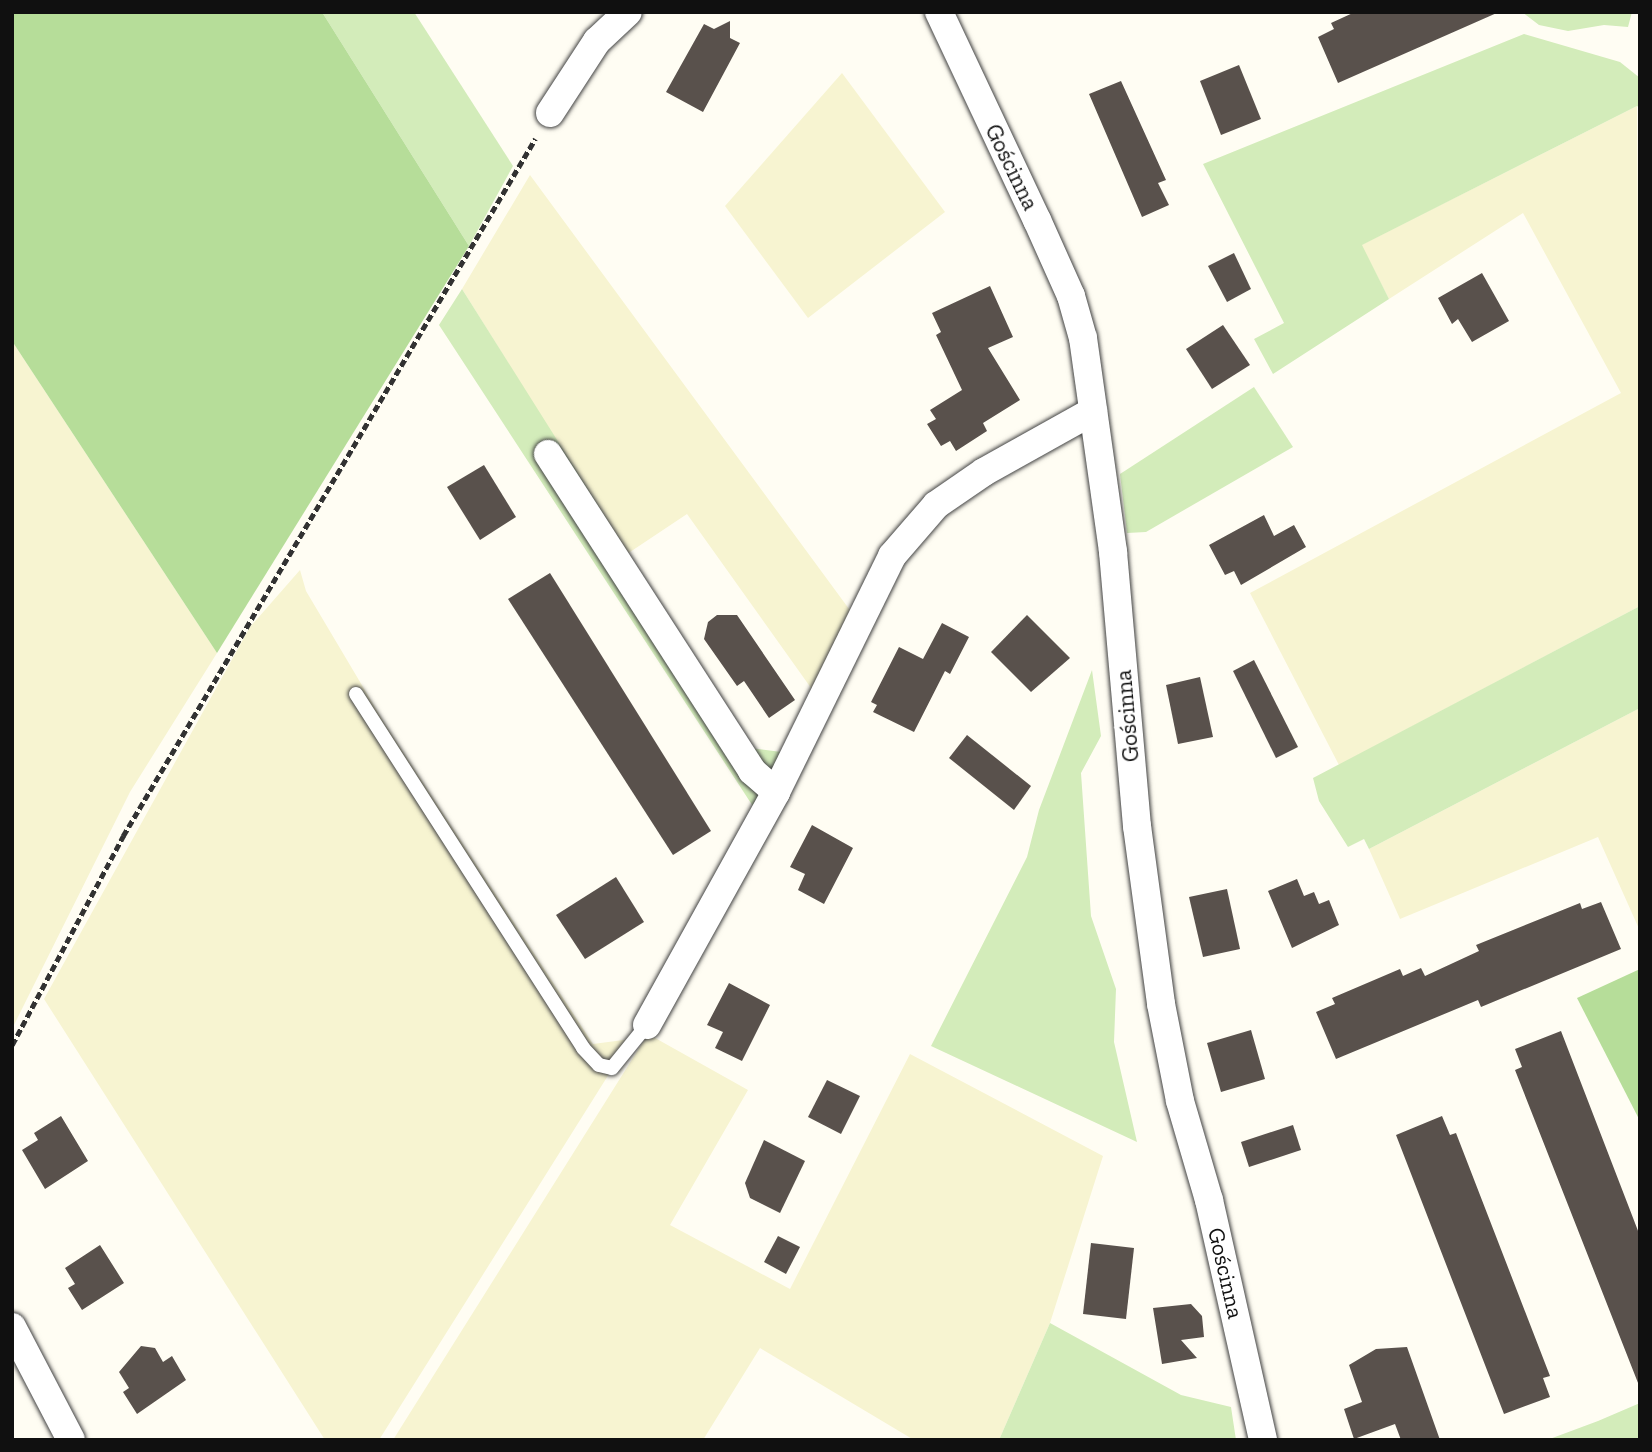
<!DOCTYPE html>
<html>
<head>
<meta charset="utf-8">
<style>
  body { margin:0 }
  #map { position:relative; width:1652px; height:1452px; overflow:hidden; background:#fffdf3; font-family:"Zilla Slab",serif }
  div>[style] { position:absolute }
  .farmland>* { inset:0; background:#f7f4d1 }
  .green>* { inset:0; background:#d3ecba }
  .forest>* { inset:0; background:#b6dd99 }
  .building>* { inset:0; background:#59514c }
  .path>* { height:4.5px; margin-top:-2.25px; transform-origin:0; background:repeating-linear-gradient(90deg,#323232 0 7px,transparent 0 10.5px) }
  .roads { filter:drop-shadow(0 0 2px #434343) drop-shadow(0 0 2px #434343) }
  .service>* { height:14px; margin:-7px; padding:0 7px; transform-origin:7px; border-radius:7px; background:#fff }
  .minor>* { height:28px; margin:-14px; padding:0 14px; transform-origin:14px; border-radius:14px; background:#fff }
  span { translate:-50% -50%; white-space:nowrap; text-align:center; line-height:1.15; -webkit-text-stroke:7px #fff; paint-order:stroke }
  .street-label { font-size:23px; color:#101010 }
  .frame { position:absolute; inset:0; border:14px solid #101010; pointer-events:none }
</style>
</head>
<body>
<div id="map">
  <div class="farmland">
    <i style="clip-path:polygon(842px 73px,945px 212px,808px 318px,725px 206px)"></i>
    <i style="clip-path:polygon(1637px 106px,1640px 606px,1339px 765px,1250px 593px,1621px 393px,1523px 213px,1389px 299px,1361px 245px)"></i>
    <i style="clip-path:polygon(530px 175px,852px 613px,816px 695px,687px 514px,627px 554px,462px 289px)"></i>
    <i style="clip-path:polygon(12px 341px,217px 653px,130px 792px,12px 1029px)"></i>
    <i style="clip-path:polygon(300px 570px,306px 591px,385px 724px,593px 1044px,631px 1039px,379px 1440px,325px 1440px,44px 999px,250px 627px)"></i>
    <i style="clip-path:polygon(1640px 708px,1640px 931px,1598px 837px,1400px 919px,1369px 849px)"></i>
    <i style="clip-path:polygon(648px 1034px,748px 1090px,670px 1225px,790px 1289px,910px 1054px,1103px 1156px,1050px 1323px,999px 1440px,914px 1440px,760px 1348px,703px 1440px,393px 1440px)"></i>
  </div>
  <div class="green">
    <i style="clip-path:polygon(322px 12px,414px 12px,513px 166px,469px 246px)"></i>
    <i style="clip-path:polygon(1522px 12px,1632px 12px,1628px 27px,1604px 25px,1568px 31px,1539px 25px)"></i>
    <i style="clip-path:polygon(1524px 34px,1620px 62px,1640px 78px,1640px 108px,1637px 106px,1362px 245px,1389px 299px,1273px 374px,1254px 339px,1284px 323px,1203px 164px)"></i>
    <i style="clip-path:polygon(462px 289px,751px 748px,789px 753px,758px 814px,439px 325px)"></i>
    <i style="clip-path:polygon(1254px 387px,1293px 447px,1146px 532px,1127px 533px,1120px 474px)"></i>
    <i style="clip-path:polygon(1640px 606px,1640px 708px,1369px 849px,1364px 839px,1348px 847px,1319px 801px,1313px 778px)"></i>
    <i style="clip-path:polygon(1092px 670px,1101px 736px,1081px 773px,1091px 916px,1116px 989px,1114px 1042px,1137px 1142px,931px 1046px,1027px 857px,1039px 810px)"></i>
    <i style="clip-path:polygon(1050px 1323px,1181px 1395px,1231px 1407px,1236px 1440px,999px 1440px)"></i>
    <i style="clip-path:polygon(1640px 1403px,1640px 1440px,1547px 1440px,1598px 1421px)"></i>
  </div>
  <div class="forest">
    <i style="clip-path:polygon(12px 12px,322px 12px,469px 246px,217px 653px,12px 341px)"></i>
    <i style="clip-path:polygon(1640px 969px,1640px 1121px,1577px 998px)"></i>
  </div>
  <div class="building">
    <i style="clip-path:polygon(1355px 12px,1499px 12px,1338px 83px,1318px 37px,1334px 29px,1331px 23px)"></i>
    <i style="clip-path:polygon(730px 21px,730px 38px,740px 43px,703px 112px,666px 92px,704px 24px,714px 29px)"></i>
    <i style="clip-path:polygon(1239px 65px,1261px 119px,1221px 135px,1200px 81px)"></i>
    <i style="clip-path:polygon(1121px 81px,1166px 180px,1158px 183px,1169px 205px,1142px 217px,1089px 94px)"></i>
    <i style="clip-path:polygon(1234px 253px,1251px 289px,1227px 302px,1208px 266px)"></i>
    <i style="clip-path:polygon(1482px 273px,1509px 321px,1472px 342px,1458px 319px,1452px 324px,1438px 298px)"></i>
    <i style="clip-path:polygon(990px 286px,1013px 337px,988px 348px,1020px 400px,983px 423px,987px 431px,956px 451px,950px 441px,941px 446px,927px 424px,936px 419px,930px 410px,962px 390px,936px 335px,941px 332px,932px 313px)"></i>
    <i style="clip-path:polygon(1223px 325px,1250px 365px,1212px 389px,1186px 349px)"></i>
    <i style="clip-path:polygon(484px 465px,516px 517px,480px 540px,447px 487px)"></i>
    <i style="clip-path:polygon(1264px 515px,1274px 536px,1294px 525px,1306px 547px,1241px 585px,1234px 571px,1225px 575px,1209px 545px)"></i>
    <i style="clip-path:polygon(550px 573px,711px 831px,673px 855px,508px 599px)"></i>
    <i style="clip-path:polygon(717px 615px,737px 615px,795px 700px,769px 718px,744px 681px,737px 686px,704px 639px,708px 622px)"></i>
    <i style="clip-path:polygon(1027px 615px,1070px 658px,1031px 692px,991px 652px)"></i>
    <i style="clip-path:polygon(942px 623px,969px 637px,950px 674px,945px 671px,914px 732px,873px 712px,877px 705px,871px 702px,899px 647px,923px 659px)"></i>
    <i style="clip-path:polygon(1254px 660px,1298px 747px,1276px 758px,1233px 671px)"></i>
    <i style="clip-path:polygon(1200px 677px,1213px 737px,1178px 744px,1166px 685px)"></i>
    <i style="clip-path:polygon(967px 735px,1031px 786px,1014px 810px,949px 758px)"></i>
    <i style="clip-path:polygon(812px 825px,853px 848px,824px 904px,798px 890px,805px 874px,790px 867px)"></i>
    <i style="clip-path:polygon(616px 877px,644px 922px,585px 959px,556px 915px)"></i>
    <i style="clip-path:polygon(1297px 879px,1304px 896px,1314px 892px,1319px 904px,1329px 900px,1339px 925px,1292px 948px,1268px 891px)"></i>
    <i style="clip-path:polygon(1227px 889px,1240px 949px,1203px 957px,1189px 897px)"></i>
    <i style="clip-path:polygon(1601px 902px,1621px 949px,1481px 1007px,1478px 1000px,1336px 1059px,1316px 1012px,1335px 1004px,1332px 998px,1400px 969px,1403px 976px,1421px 968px,1425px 976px,1479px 951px,1476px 945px,1580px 903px,1582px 909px)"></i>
    <i style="clip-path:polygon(729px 983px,770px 1005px,742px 1061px,715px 1048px,723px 1032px,707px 1025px)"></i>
    <i style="clip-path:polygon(1251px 1030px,1265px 1079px,1221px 1092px,1207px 1043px)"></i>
    <i style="clip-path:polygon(1561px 1031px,1640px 1236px,1640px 1388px,1515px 1070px,1522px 1067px,1515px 1049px)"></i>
    <i style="clip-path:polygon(827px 1080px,860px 1096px,841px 1134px,808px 1117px)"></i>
    <i style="clip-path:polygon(61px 1116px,88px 1161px,45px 1189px,22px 1150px,38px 1140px,34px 1133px)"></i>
    <i style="clip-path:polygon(1442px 1116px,1450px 1135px,1456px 1133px,1550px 1376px,1543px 1378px,1550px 1397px,1504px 1414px,1396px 1135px)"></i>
    <i style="clip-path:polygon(1293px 1125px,1301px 1150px,1249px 1167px,1241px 1142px)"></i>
    <i style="clip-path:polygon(764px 1140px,805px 1161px,780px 1213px,750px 1198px,745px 1183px)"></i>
    <i style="clip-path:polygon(778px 1236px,800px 1247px,786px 1274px,764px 1262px)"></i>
    <i style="clip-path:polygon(1091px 1243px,1134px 1248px,1126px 1319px,1083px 1314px)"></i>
    <i style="clip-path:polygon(100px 1245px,124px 1283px,82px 1310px,68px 1288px,75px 1284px,65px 1268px)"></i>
    <i style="clip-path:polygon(1191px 1304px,1202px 1316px,1204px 1337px,1181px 1340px,1197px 1358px,1162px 1364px,1153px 1308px)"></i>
    <i style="clip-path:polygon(141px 1346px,155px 1348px,163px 1362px,172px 1356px,186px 1380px,137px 1414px,123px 1392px,129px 1388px,119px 1372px)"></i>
    <i style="clip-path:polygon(1407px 1347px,1440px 1440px,1401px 1440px,1395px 1424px,1354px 1439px,1344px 1409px,1362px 1402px,1349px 1365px,1376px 1349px)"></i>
  </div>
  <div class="path">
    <i style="left:12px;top:1045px;width:237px;rotate:-62deg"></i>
    <i style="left:123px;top:836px;width:810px;rotate:-59.41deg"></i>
  </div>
  <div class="roads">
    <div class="service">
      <i style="left:356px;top:694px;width:421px;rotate:57.3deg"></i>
      <i style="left:583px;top:1048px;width:23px;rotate:47deg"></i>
      <i style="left:599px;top:1065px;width:13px;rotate:13deg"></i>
      <i style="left:612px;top:1068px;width:55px;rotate:-50.9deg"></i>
    </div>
    <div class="minor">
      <i style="left:939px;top:12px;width:230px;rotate:64.8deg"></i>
      <i style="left:1037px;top:220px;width:83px;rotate:65.9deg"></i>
      <i style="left:1071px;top:296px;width:44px;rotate:74.1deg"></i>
      <i style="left:1083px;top:338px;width:216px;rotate:82deg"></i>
      <i style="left:1113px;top:552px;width:275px;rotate:85deg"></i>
      <i style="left:1137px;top:826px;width:180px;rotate:82.3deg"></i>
      <i style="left:1161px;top:1004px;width:99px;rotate:78.9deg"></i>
      <i style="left:1180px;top:1101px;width:103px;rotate:73.7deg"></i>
      <i style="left:1209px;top:1200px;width:246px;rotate:77.3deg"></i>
      <i style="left:550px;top:113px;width:86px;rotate:-56.9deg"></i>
      <i style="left:597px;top:41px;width:42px;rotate:-43.1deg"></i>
      <i style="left:548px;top:454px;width:377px;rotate:57.2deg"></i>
      <i style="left:752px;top:771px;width:32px;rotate:41deg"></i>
      <i style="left:647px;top:1025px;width:266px;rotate:-61deg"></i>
      <i style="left:776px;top:792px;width:263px;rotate:-63.8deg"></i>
      <i style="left:892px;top:556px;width:67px;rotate:-49.2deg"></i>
      <i style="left:936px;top:505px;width:58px;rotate:-34.5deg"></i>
      <i style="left:984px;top:472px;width:125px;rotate:-29.2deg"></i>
      <i style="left:12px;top:1327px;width:127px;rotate:62.4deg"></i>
    </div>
  </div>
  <div class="street-label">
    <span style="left:1012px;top:167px;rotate:64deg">Gościnna</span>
    <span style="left:1127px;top:716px;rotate:-95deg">Gościnna</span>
    <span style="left:1226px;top:1273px;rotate:77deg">Gościnna</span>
  </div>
  <div class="frame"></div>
</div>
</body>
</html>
